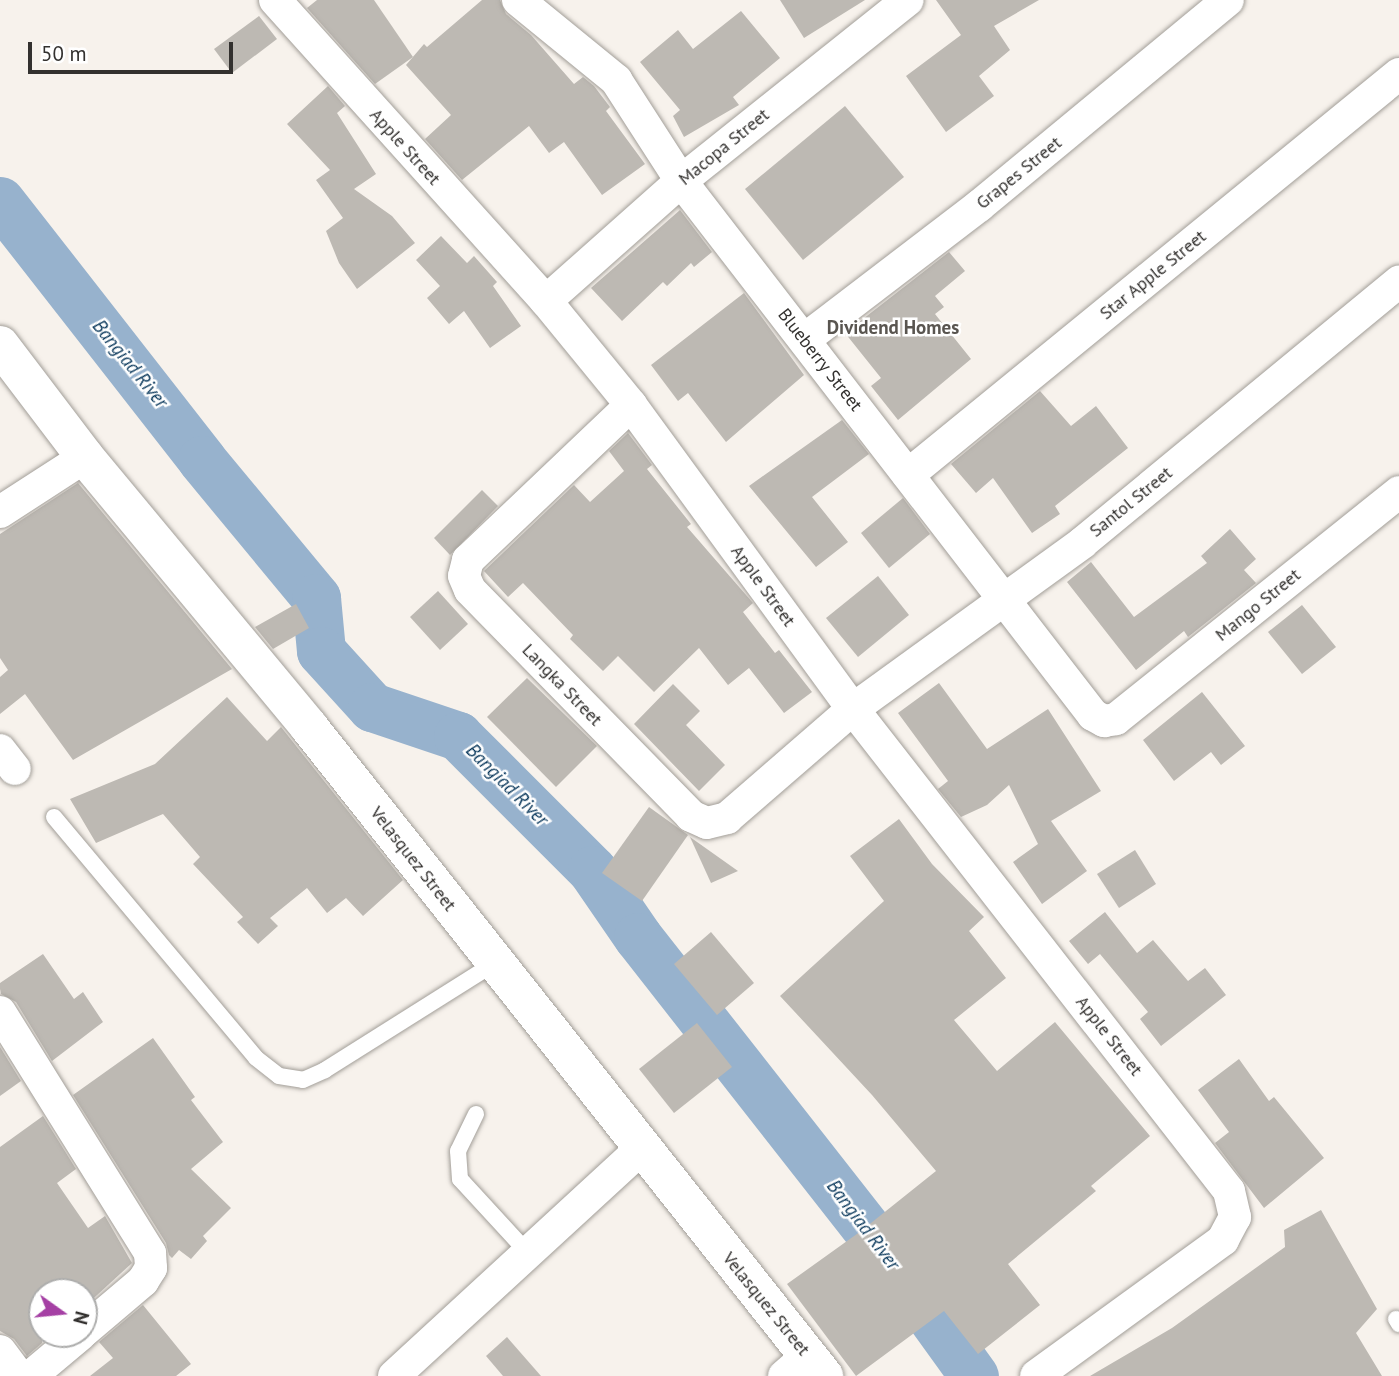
<!DOCTYPE html>
<html>
<head>
<meta charset="utf-8">
<style>
  body { margin:0 }
  #map { position:relative; width:1399px; height:1376px; overflow:hidden; background:#f7f2ec; font-family:"PT Sans",sans-serif }
  div>[style] { position:absolute }
  .river>* { height:49px; margin:-24.5px; padding:0 24.5px; transform-origin:24.5px; border-radius:24.5px; background:#97b2cd }
  .building>* { inset:0; background:#bdb9b3 }
  .roads { filter:drop-shadow(0 0 2px #a29e98) drop-shadow(0 0 2px #a29e98) }
  .service>* { height:16px; margin:-8px; padding:0 8px; transform-origin:8px; border-radius:8px; background:#fff }
  .minor>* { height:32px; margin:-16px; padding:0 16px; transform-origin:16px; border-radius:16px; background:#fff }
  .secondary>* { height:38px; margin:-19px; padding:0 19px; transform-origin:19px; border-radius:19px; background:#fff }
  span { translate:-50% -50%; white-space:nowrap; text-align:center; line-height:1.15; -webkit-text-stroke:5px #fff; paint-order:stroke }
  .street-label { font-size:18px; color:#33312f }
  .neighbourhood-label { font-size:19px; color:#595550; font-weight:700 }
  .water-label { font-size:19px; color:#053458; font-style:italic }
  .north { position:absolute; left:28px; top:1278px; width:70px; height:70px; box-sizing:border-box; background:#fff; border:2px solid #adadac; border-radius:50%; rotate:105deg; font-size:19px; font-weight:700; line-height:28px; text-align:center; color:#33312f }
  .north::after { content:''; display:block; margin:auto; width:24px; height:32px; background:#a540a4; clip-path:polygon(50% 0,100% 100%,50% 72%,0 100%) }
  .scale { position:absolute; left:28px; top:42px; width:205px; height:32px; box-sizing:border-box; border:4px solid #33312f; border-top:0; padding-left:9px; font-size:21px; line-height:24px; white-space:nowrap; color:#33312f; -webkit-text-stroke:5px #fff; paint-order:stroke }
</style>
</head>
<body>
<div id="map">
  <div class="river">
    <i style="left:0;top:201px;width:328px;rotate:52deg"></i>
    <i style="left:202px;top:460px;width:179px;rotate:50.4deg"></i>
    <i style="left:316px;top:598px;width:53px;rotate:84.6deg"></i>
    <i style="left:321px;top:651px;width:76px;rotate:47.7deg"></i>
    <i style="left:372px;top:707px;width:91px;rotate:18.6deg"></i>
    <i style="left:458px;top:736px;width:190px;rotate:45deg"></i>
    <i style="left:592px;top:870px;width:81px;rotate:55.5deg"></i>
    <i style="left:638px;top:937px;width:389px;rotate:51.9deg"></i>
    <i style="left:878px;top:1243px;width:164px;rotate:54.2deg"></i>
  </div>
  <div class="building">
    <i style="clip-path:polygon(317px 0,374px 0,413px 57px,375px 84px,307px 8px)"></i>
    <i style="clip-path:polygon(482px 0,500px 0,506px 14px,531px 35px,574px 84px,583px 77px,594px 86px,610px 107px,606px 111px,645px 164px,602px 195px,564px 142px,549px 153px,529px 126px,462px 180px,425px 139px,451px 115px,406px 65px,424px 44px,427px 47px)"></i>
    <i style="clip-path:polygon(780px 0,865px 0,804px 38px)"></i>
    <i style="clip-path:polygon(936px 0,1039px 0,994px 26px,1010px 50px,979px 76px,994px 96px,946px 132px,906px 76px,961px 35px)"></i>
    <i style="clip-path:polygon(741px 11px,780px 58px,733px 97px,739px 105px,684px 137px,673px 116px,680px 110px,640px 62px,678px 30px,693px 49px)"></i>
    <i style="clip-path:polygon(259px 16px,277px 39px,232px 73px,214px 49px)"></i>
    <i style="clip-path:polygon(328px 86px,345px 106px,337px 113px,376px 174px,354px 189px,392px 216px,415px 243px,357px 289px,339px 263px,326px 231px,343px 218px,316px 180px,330px 170px,287px 124px)"></i>
    <i style="clip-path:polygon(845px 106px,904px 177px,803px 260px,745px 189px)"></i>
    <i style="clip-path:polygon(680px 210px,712px 252px,694px 267px,691px 263px,667px 286px,663px 282px,622px 321px,591px 288px)"></i>
    <i style="clip-path:polygon(441px 236px,467px 263px,474px 256px,497px 282px,493px 286px,521px 326px,490px 348px,464px 311px,449px 324px,427px 298px,440px 286px,416px 260px)"></i>
    <i style="clip-path:polygon(949px 252px,965px 271px,935px 296px,944px 307px,935px 314px,971px 359px,898px 420px,871px 386px,881px 378px,845px 333px)"></i>
    <i style="clip-path:polygon(744px 293px,804px 375px,726px 442px,688px 393px,678px 401px,651px 365px)"></i>
    <i style="clip-path:polygon(1040px 391px,1071px 426px,1096px 406px,1128px 448px,1055px 506px,1060px 514px,1032px 533px,993px 478px,976px 493px,951px 464px)"></i>
    <i style="clip-path:polygon(842px 420px,869px 454px,812px 497px,848px 542px,816px 567px,749px 486px)"></i>
    <i style="clip-path:polygon(628px 433px,652px 465px,647px 469px,691px 524px,687px 527px,753px 603px,743px 612px,775px 653px,779px 650px,812px 692px,784px 713px,749px 668px,728px 685px,699px 648px,654px 692px,618px 656px,603px 671px,570px 639px,573px 635px,523px 583px,508px 597px,484px 571px,574px 485px,590px 502px,624px 471px,609px 451px)"></i>
    <i style="clip-path:polygon(78px 483px,232px 669px,73px 760px,25px 694px,0 714px,0 677px,8px 670px,0 658px,0 534px)"></i>
    <i style="clip-path:polygon(482px 490px,498px 506px,450px 555px,434px 538px)"></i>
    <i style="clip-path:polygon(903px 498px,930px 534px,889px 568px,861px 533px)"></i>
    <i style="clip-path:polygon(1230px 529px,1256px 559px,1244px 570px,1256px 583px,1188px 637px,1184px 631px,1136px 670px,1067px 582px,1091px 562px,1134px 617px,1207px 563px,1201px 556px)"></i>
    <i style="clip-path:polygon(878px 576px,909px 615px,858px 657px,826px 618px)"></i>
    <i style="clip-path:polygon(438px 591px,468px 624px,440px 650px,410px 617px)"></i>
    <i style="clip-path:polygon(296px 604px,309px 628px,273px 649px,255px 627px)"></i>
    <i style="clip-path:polygon(1302px 605px,1336px 647px,1302px 674px,1268px 632px)"></i>
    <i style="clip-path:polygon(527px 678px,597px 746px,556px 787px,487px 717px)"></i>
    <i style="clip-path:polygon(939px 683px,987px 749px,1048px 709px,1101px 791px,1051px 821px,1087px 871px,1042px 904px,1013px 862px,1038px 844px,1009px 785px,987px 805px,961px 817px,938px 789px,948px 781px,898px 713px)"></i>
    <i style="clip-path:polygon(673px 684px,700px 711px,686px 725px,725px 765px,699px 791px,634px 724px)"></i>
    <i style="clip-path:polygon(1202px 692px,1245px 746px,1221px 765px,1211px 752px,1174px 781px,1143px 740px)"></i>
    <i style="clip-path:polygon(227px 697px,267px 741px,281px 727px,403px 880px,363px 916px,346px 898px,327px 913px,307px 888px,270px 918px,278px 926px,258px 944px,237px 922px,243px 917px,193px 864px,200px 857px,163px 814px,96px 843px,70px 799px,155px 764px)"></i>
    <i style="clip-path:polygon(649px 807px,688px 835px,642px 901px,602px 873px)"></i>
    <i style="clip-path:polygon(899px 819px,932px 864px,984px 917px,969px 931px,1006px 978px,954px 1020px,997px 1071px,1055px 1022px,1150px 1136px,1091px 1186px,1096px 1191px,1008px 1264px,1040px 1305px,978px 1354px,944px 1311px,856px 1376px,787px 1284px,861px 1231px,936px 1171px,872px 1095px,780px 996px,884px 901px,850px 856px)"></i>
    <i style="clip-path:polygon(690px 837px,738px 871px,711px 883px)"></i>
    <i style="clip-path:polygon(1135px 850px,1156px 884px,1119px 908px,1097px 874px)"></i>
    <i style="clip-path:polygon(1105px 912px,1137px 953px,1153px 940px,1188px 981px,1205px 968px,1226px 995px,1161px 1046px,1140px 1019px,1148px 1012px,1100px 954px,1088px 964px,1069px 941px)"></i>
    <i style="clip-path:polygon(711px 932px,754px 983px,717px 1015px,674px 964px)"></i>
    <i style="clip-path:polygon(43px 954px,74px 999px,83px 992px,103px 1022px,52px 1061px,16px 1002px,1px 994px,0 989px,0 983px)"></i>
    <i style="clip-path:polygon(697px 1023px,732px 1067px,674px 1113px,639px 1069px)"></i>
    <i style="clip-path:polygon(153px 1038px,195px 1097px,191px 1100px,223px 1142px,191px 1169px,231px 1208px,203px 1236px,207px 1241px,191px 1259px,179px 1250px,172px 1258px,169px 1255px,166px 1243px,73px 1095px)"></i>
    <i style="clip-path:polygon(0 1047px,21px 1081px,0 1096px)"></i>
    <i style="clip-path:polygon(1239px 1059px,1269px 1101px,1274px 1097px,1324px 1158px,1264px 1208px,1215px 1143px,1229px 1132px,1198px 1090px)"></i>
    <i style="clip-path:polygon(43px 1116px,76px 1169px,57px 1183px,88px 1228px,105px 1216px,132px 1263px,84px 1307px,84px 1292px,42px 1292px,42px 1343px,27px 1356px,14px 1339px,0 1331px,0 1147px)"></i>
    <i style="clip-path:polygon(1321px 1210px,1377px 1309px,1356px 1333px,1382px 1376px,1090px 1376px,1172px 1328px,1285px 1247px,1284px 1230px)"></i>
    <i style="clip-path:polygon(143px 1305px,191px 1364px,176px 1376px,90px 1376px,113px 1358px,99px 1342px)"></i>
    <i style="clip-path:polygon(507px 1337px,541px 1376px,503px 1376px,486px 1356px)"></i>
  </div>
  <div class="roads">
    <div class="service">
      <i style="left:54px;top:817px;width:314px;rotate:50deg"></i>
      <i style="left:256px;top:1058px;width:29px;rotate:38deg"></i>
      <i style="left:279px;top:1076px;width:24px;rotate:9deg"></i>
      <i style="left:303px;top:1080px;width:24px;rotate:-24deg"></i>
      <i style="left:325px;top:1070px;width:201px;rotate:-32.2deg"></i>
      <i style="left:476px;top:1114px;width:41px;rotate:115.9deg"></i>
      <i style="left:458px;top:1151px;width:28px;rotate:86deg"></i>
      <i style="left:460px;top:1179px;width:100px;rotate:47.4deg"></i>
      <i style="left:1396px;top:1319px;width:6px;rotate:59deg"></i>
    </div>
    <div class="minor">
      <i style="left:275px;top:0;width:405px;rotate:48deg"></i>
      <i style="left:546px;top:301px;width:134px;rotate:50.7deg"></i>
      <i style="left:631px;top:405px;width:376px;rotate:53.9deg"></i>
      <i style="left:853px;top:709px;width:611px;rotate:52.04deg"></i>
      <i style="left:1229px;top:1191px;width:27px;rotate:77deg"></i>
      <i style="left:1235px;top:1217px;width:26px;rotate:118deg"></i>
      <i style="left:1223px;top:1240px;width:231px;rotate:144deg"></i>
      <i style="left:518px;top:0;width:127px;rotate:39.2deg"></i>
      <i style="left:616px;top:80px;width:120px;rotate:57.2deg"></i>
      <i style="left:681px;top:181px;width:674px;rotate:52.35deg"></i>
      <i style="left:1093px;top:715px;width:13px;rotate:29deg"></i>
      <i style="left:1104px;top:721px;width:12px;rotate:-9deg"></i>
      <i style="left:1116px;top:719px;width:363px;rotate:-38.7deg"></i>
      <i style="left:546px;top:301px;width:181px;rotate:-41.6deg"></i>
      <i style="left:681px;top:181px;width:290px;rotate:-38.6deg"></i>
      <i style="left:805px;top:339px;width:219px;rotate:-37.4deg"></i>
      <i style="left:979px;top:206px;width:323px;rotate:-39.6deg"></i>
      <i style="left:631px;top:405px;width:225px;rotate:136.4deg"></i>
      <i style="left:468px;top:560px;width:16px;rotate:104deg"></i>
      <i style="left:464px;top:576px;width:15px;rotate:67deg"></i>
      <i style="left:470px;top:590px;width:316px;rotate:45.6deg"></i>
      <i style="left:691px;top:816px;width:17px;rotate:24deg"></i>
      <i style="left:707px;top:823px;width:21px;rotate:-14deg"></i>
      <i style="left:727px;top:818px;width:167px;rotate:-40.9deg"></i>
      <i style="left:853px;top:709px;width:283px;rotate:-35.9deg"></i>
      <i style="left:1082px;top:543px;width:411px;rotate:-39.5deg"></i>
      <i style="left:908px;top:475px;width:634px;rotate:-39.24deg"></i>
      <i style="left:0;top:512px;width:101px;rotate:-32.9deg"></i>
      <i style="left:0;top:750px;width:24px;rotate:52deg"></i>
      <i style="left:0;top:1012px;width:284px;rotate:58.1deg"></i>
      <i style="left:150px;top:1253px;width:15px;rotate:86deg"></i>
      <i style="left:151px;top:1268px;width:15px;rotate:122deg"></i>
      <i style="left:143px;top:1281px;width:77px;rotate:139.7deg"></i>
      <i style="left:0;top:1351px;width:31px;rotate:53deg"></i>
      <i style="left:31px;top:1376px;width:65px;rotate:-40deg"></i>
      <i style="left:394px;top:1376px;width:337px;rotate:-42.6deg"></i>
      <i style="left:784px;top:1376px;width:30px;rotate:-41deg"></i>
    </div>
    <div class="secondary">
      <i style="left:0;top:345px;width:141px;rotate:52.8deg"></i>
      <i style="left:85px;top:457px;width:351px;rotate:50.3deg"></i>
      <i style="left:309px;top:727px;width:829px;rotate:51.57deg"></i>
    </div>
  </div>
  <div class="street-label">
    <span style="left:405px;top:147px;rotate:48deg">Apple Street</span>
    <span style="left:724px;top:147px;rotate:-39deg">Macopa Street</span>
    <span style="left:1019px;top:173px;rotate:-39deg">Grapes Street</span>
    <span style="left:1153px;top:275px;rotate:-39deg">Star Apple Street</span>
    <span style="left:820px;top:360px;rotate:52deg">Blueberry Street</span>
    <span style="left:1131px;top:502px;rotate:-39deg">Santol Street</span>
    <span style="left:763px;top:586px;rotate:54deg">Apple Street</span>
    <span style="left:1258px;top:605px;rotate:-39deg">Mango Street</span>
    <span style="left:562px;top:685px;rotate:46deg">Langka Street</span>
    <span style="left:413px;top:859px;rotate:52deg">Velasquez Street</span>
    <span style="left:1109px;top:1036px;rotate:52deg">Apple Street</span>
    <span style="left:766px;top:1304px;rotate:51deg">Velasquez Street</span>
  </div>
  <div class="neighbourhood-label">
    <span style="left:893px;top:328px">Dividend Homes</span>
  </div>
  <div class="water-label">
    <span style="left:130px;top:364px;rotate:51deg">Bangiad River</span>
    <span style="left:507px;top:785px;rotate:45deg">Bangiad River</span>
    <span style="left:863px;top:1225px;rotate:53deg">Bangiad River</span>
  </div>
  <div class="north">N</div>
  <div class="scale">50 m</div>
</div>
</body>
</html>
